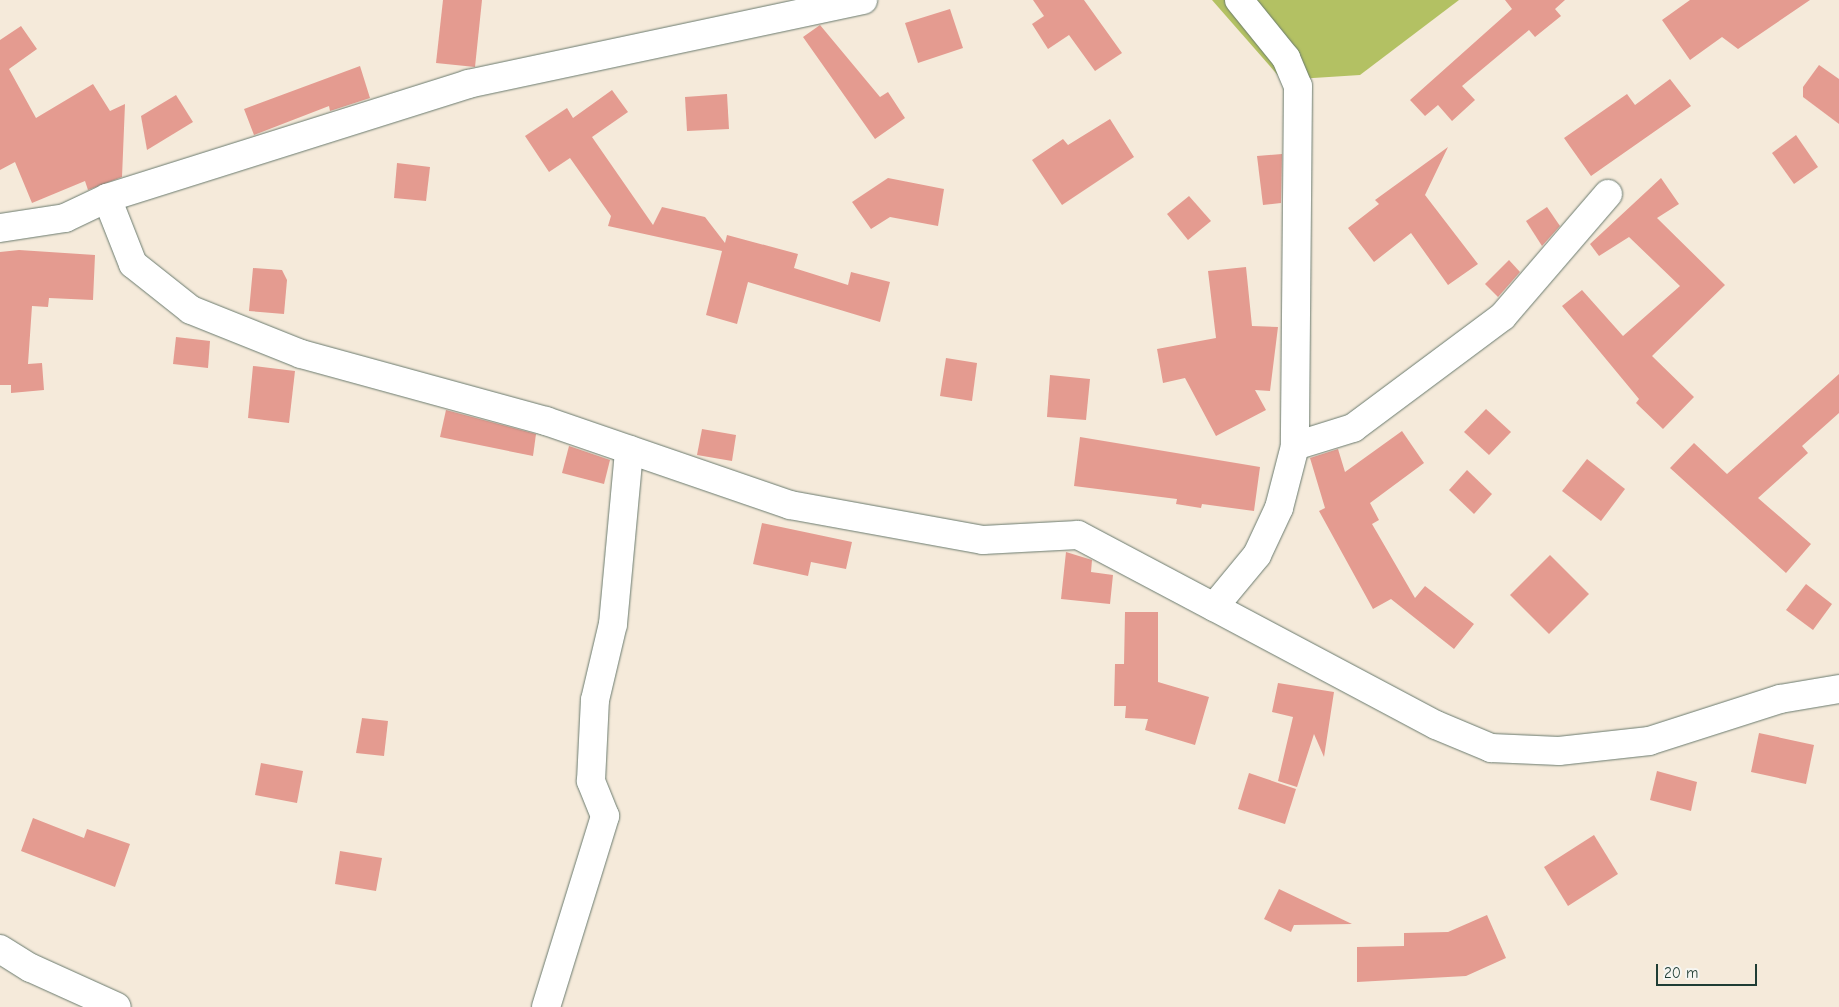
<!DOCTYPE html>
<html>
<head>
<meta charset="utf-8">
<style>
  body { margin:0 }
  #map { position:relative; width:1839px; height:1007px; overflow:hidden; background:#f5eada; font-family:"Comic Neue",sans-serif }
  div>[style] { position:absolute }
  .green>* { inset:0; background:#b3c163 }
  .building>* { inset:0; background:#e49b90 }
  .roads { filter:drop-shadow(0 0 1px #6a7a6e) drop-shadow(0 0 1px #6a7a6e) }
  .minor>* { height:28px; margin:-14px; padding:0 14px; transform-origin:14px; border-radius:14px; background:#fff }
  span { translate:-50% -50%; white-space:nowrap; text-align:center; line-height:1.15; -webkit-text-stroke:4px #f6f6f2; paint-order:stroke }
  .scale { position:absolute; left:1656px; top:964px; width:101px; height:22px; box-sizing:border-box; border:2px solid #1f3d34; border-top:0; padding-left:6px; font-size:15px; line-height:18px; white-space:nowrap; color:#1f3d34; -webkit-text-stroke:4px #f6f6f2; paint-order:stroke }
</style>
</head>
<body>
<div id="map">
  <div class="green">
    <i style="clip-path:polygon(1212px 0,1459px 0,1360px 75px,1282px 80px)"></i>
  </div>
  <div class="building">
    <i style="clip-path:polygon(443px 0,482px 0,475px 67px,436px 63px)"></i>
    <i style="clip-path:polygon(1033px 0,1084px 0,1122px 53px,1095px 71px,1069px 35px,1048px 49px,1032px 24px,1044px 16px)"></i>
    <i style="clip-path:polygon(1505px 0,1565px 0,1555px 9px,1561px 16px,1535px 37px,1529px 30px,1462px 86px,1475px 100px,1452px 121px,1438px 105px,1425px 116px,1410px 100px,1512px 9px)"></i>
    <i style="clip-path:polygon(1690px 0,1810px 0,1738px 49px,1722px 37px,1690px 60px,1662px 20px)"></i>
    <i style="clip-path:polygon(950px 9px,963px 48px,918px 63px,905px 23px)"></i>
    <i style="clip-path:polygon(820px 25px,880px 97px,888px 92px,905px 118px,875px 139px,803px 37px)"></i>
    <i style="clip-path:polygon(21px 26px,37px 49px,9px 69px,36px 118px,93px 84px,110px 111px,125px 104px,122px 177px,88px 190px,85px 181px,32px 203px,15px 162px,0 170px,0 40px)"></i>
    <i style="clip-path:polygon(1819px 65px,1839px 79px,1839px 124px,1803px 97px,1803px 87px)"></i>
    <i style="clip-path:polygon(360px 66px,370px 98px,330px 111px,329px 106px,254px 135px,244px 109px)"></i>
    <i style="clip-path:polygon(1670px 79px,1691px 106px,1591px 176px,1564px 138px,1627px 94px,1635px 105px)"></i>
    <i style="clip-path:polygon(612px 90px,628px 112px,592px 137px,653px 225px,662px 207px,705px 217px,725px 243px,727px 235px,798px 254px,794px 268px,848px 285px,851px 272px,890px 282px,880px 322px,748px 282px,737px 324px,706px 315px,722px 251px,608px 226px,611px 216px,570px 158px,549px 172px,525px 136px,567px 108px,573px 118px)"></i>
    <i style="clip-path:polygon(727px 94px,729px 129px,687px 131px,685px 97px)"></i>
    <i style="clip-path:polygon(176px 95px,193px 122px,147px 150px,141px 116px)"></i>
    <i style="clip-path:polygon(1110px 119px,1134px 157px,1062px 205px,1032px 160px,1063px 139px,1068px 145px)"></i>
    <i style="clip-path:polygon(1796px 135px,1818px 167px,1794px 184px,1772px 153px)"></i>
    <i style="clip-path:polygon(1448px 147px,1425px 195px,1478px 264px,1448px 285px,1411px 233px,1374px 262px,1348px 228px,1379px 204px,1375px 200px)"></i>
    <i style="clip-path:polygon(1282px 154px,1281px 203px,1263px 205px,1257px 156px)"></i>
    <i style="clip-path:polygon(397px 163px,430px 167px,426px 201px,394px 198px)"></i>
    <i style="clip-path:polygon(888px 178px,944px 189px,938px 226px,890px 217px,871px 229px,852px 202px)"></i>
    <i style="clip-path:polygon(1661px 178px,1679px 204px,1657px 218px,1725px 285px,1652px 356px,1694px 397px,1663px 429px,1636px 403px,1639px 399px,1562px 306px,1582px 290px,1623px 336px,1680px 286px,1629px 237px,1599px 256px,1590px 244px)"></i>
    <i style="clip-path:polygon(1189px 196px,1211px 221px,1188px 240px,1167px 214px)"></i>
    <i style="clip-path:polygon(1547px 207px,1560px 226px,1542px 246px,1526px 221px)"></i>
    <i style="clip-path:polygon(19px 250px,95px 255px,93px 300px,49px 298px,48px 307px,32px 306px,28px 364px,42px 363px,44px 390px,11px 393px,11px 385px,0 385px,0 252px)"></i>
    <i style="clip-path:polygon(1509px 260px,1520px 272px,1498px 297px,1485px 284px)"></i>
    <i style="clip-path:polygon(1246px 267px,1252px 326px,1278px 327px,1270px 391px,1255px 390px,1266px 410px,1216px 436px,1185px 378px,1163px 383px,1157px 349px,1216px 338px,1208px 271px)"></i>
    <i style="clip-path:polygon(253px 268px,282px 270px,287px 280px,284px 314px,249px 311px)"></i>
    <i style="clip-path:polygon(176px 337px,210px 341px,208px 368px,173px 364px)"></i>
    <i style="clip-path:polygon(946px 358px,977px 363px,972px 401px,940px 396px)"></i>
    <i style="clip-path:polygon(253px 366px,295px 371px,289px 423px,248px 418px)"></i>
    <i style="clip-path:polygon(1839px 374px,1839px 413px,1802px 446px,1808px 453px,1758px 498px,1811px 544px,1786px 573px,1670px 468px,1694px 443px,1727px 474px)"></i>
    <i style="clip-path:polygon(1050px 375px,1090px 379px,1086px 420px,1047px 417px)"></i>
    <i style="clip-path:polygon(1486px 409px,1511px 432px,1489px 455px,1464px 432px)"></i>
    <i style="clip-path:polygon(446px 410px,536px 434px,533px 456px,440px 437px)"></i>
    <i style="clip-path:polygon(702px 429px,736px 435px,732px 461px,697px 455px)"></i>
    <i style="clip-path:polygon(1402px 431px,1424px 463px,1370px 503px,1379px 520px,1372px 524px,1415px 598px,1425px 586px,1474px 624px,1454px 649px,1391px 599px,1373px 609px,1319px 511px,1325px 508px,1310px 458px,1338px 449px,1345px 472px)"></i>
    <i style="clip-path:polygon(1080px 437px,1260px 467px,1254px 511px,1202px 504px,1201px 508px,1176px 504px,1177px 499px,1074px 486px)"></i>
    <i style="clip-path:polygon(569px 446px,610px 460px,604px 484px,562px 473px)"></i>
    <i style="clip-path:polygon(1587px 459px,1625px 489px,1601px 521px,1562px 491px)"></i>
    <i style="clip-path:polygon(1467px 470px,1492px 494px,1474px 514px,1449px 490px)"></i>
    <i style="clip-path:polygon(762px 523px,852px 542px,846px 569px,811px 562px,808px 576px,753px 564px)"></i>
    <i style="clip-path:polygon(1066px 552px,1092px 560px,1091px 572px,1113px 575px,1110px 604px,1061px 599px)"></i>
    <i style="clip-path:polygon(1550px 555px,1589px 594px,1549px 634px,1510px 595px)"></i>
    <i style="clip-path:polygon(1806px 584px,1832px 604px,1813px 630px,1786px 610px)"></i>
    <i style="clip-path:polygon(1125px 612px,1158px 612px,1158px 682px,1209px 697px,1195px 745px,1145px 730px,1148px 719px,1125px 718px,1126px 706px,1114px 706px,1115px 664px,1124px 664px)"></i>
    <i style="clip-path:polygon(1278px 683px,1334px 692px,1324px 757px,1314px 734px,1297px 787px,1278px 781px,1293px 717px,1272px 712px)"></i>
    <i style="clip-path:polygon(362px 718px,388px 721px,384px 756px,356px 753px)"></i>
    <i style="clip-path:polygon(1759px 733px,1814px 745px,1806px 784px,1751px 772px)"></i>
    <i style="clip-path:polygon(261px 763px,303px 771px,297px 803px,255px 795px)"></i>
    <i style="clip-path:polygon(1657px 771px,1697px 782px,1691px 811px,1650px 800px)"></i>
    <i style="clip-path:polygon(1249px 773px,1296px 789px,1285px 824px,1238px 809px)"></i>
    <i style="clip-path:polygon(33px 818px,84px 838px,87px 829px,130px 844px,115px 887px,21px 851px)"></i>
    <i style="clip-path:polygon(1594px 835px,1618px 874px,1568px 906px,1544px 867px)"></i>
    <i style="clip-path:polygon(340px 851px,382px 858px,376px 891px,335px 884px)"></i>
    <i style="clip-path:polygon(1279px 889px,1352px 924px,1294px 925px,1291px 932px,1264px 919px)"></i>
    <i style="clip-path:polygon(1487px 915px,1506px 958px,1466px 976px,1357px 982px,1357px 947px,1404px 946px,1404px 933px,1448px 932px)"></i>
  </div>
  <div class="roads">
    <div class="minor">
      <i style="left:1239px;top:0;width:75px;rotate:51deg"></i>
      <i style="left:1286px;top:58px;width:30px;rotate:67deg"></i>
      <i style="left:1298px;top:86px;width:360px;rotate:90.5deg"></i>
      <i style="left:1295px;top:446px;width:64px;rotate:104.5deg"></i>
      <i style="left:1279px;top:508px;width:52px;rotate:115.1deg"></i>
      <i style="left:1257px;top:555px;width:67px;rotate:129.6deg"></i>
      <i style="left:1214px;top:607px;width:251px;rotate:28deg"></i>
      <i style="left:1436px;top:725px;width:60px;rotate:22.7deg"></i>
      <i style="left:1491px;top:748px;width:68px;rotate:2.5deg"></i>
      <i style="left:1559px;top:751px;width:91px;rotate:-6.3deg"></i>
      <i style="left:1649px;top:741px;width:138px;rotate:-17.8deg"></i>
      <i style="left:1780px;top:699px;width:60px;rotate:-9.6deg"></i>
      <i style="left:107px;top:198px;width:71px;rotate:68.5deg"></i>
      <i style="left:133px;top:264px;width:74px;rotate:38.4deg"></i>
      <i style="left:191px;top:310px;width:118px;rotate:21.8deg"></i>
      <i style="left:301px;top:354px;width:254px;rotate:15.3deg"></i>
      <i style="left:546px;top:421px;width:258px;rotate:19deg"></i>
      <i style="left:790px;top:505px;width:196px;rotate:10.3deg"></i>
      <i style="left:983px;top:540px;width:95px;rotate:-3deg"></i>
      <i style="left:1078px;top:535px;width:154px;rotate:27.9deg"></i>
      <i style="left:0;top:228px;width:66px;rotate:-8.7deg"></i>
      <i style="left:65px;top:218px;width:47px;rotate:-25.5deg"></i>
      <i style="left:107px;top:198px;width:379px;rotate:-17.5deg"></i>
      <i style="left:468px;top:84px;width:404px;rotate:-12deg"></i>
      <i style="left:1295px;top:446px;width:61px;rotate:-17.2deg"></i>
      <i style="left:1353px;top:428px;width:187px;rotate:-36.7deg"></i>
      <i style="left:1503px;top:316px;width:161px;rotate:-49.3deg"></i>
      <i style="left:0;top:949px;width:36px;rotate:32deg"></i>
      <i style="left:31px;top:968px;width:94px;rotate:24.4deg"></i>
      <i style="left:546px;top:1007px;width:200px;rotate:-72.8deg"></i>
      <i style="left:605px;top:816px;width:38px;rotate:-112deg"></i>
      <i style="left:591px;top:781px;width:81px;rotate:-87.2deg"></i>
      <i style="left:595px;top:700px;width:78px;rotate:-76.7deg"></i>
      <i style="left:613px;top:624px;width:175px;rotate:-84.7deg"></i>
    </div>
  </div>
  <div class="scale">20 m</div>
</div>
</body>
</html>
